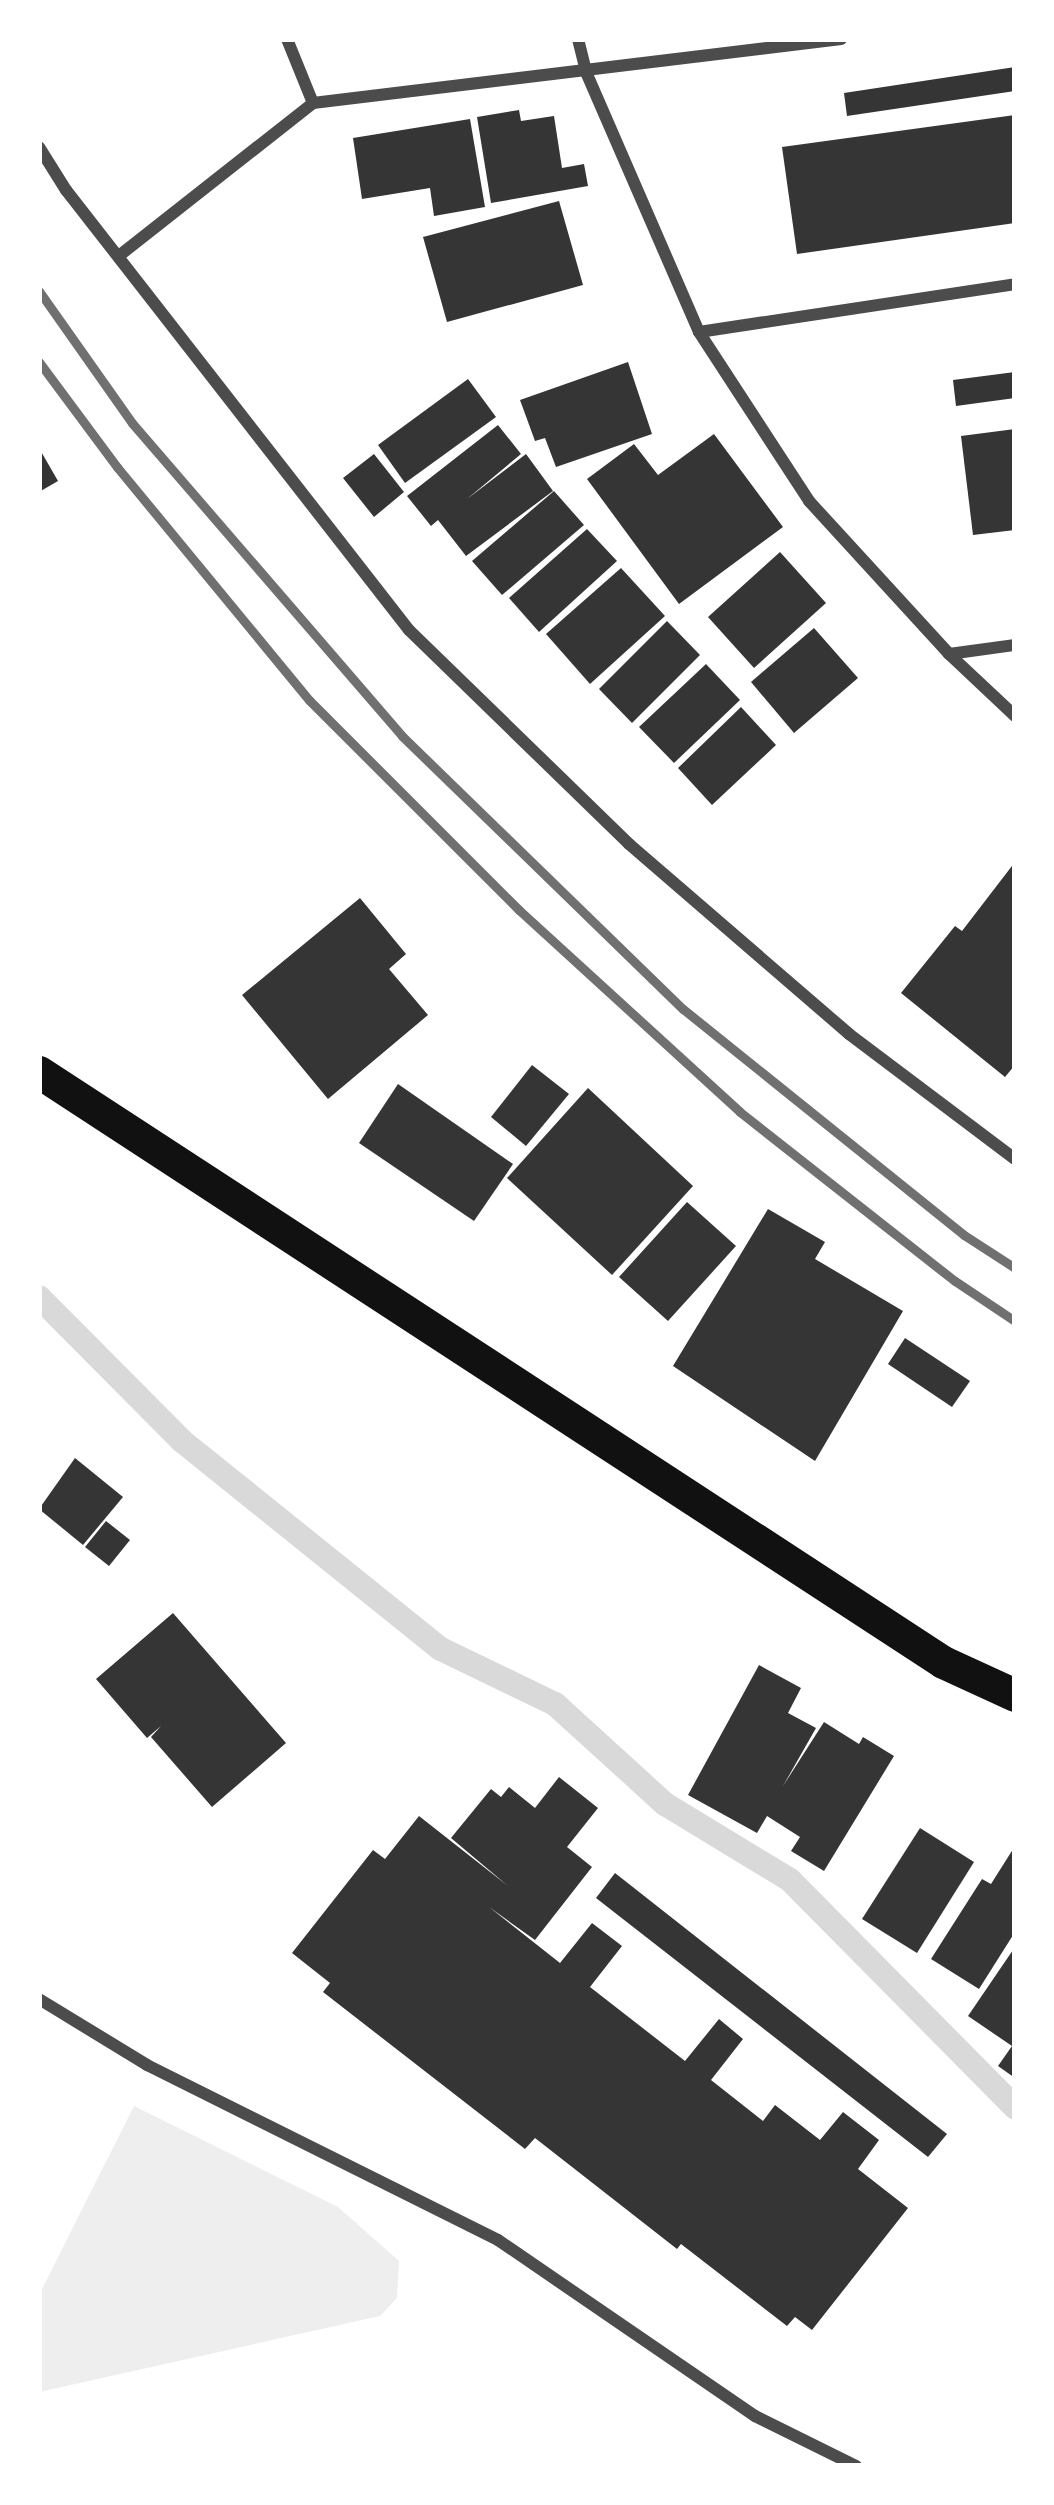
<!DOCTYPE html>
<html>
<head>
<meta charset="utf-8">
<style>
  body { margin:0 }
  #map { position:relative; width:1054px; height:2505px; overflow:hidden; background:#fff; font-family:Montserrat,sans-serif }
  div>[style] { position:absolute }
  .green>* { inset:0; background:#eee }
  .stream>* { height:24px; margin:-12px; padding:0 12px; transform-origin:12px; border-radius:12px; background:#d9d9d9 }
  .building>* { inset:0; background:#353535 }
  .minor>* { height:12px; margin:-6px; padding:0 6px; transform-origin:6px; border-radius:6px; background:#4c4c4c }
  .trunk>* { height:33px; margin:-16.5px; padding:0 16.5px; transform-origin:16.5px; border-radius:16.5px; background:#111 }
  .rail>* { height:9px; margin:-4.5px; padding:0 4.5px; transform-origin:4.5px; border-radius:4.5px; background:#707070 }
  span { translate:-50% -50%; white-space:nowrap; text-align:center; line-height:1.15; -webkit-text-stroke:9px #fff; paint-order:stroke }
  .frame { position:absolute; inset:0; border:42px solid #fff; pointer-events:none }
</style>
</head>
<body>
<div id="map">
  <div class="green">
    <i style="clip-path:polygon(134px 2106px,338px 2207px,399px 2261px,397px 2298px,380px 2316px,39px 2392px,39px 2295px)"></i>
  </div>
  <div class="stream">
    <i style="left:39px;top:1297px;width:203px;rotate:45.2deg"></i>
    <i style="left:182px;top:1441px;width:332px;rotate:38.8deg"></i>
    <i style="left:441px;top:1649px;width:127px;rotate:25.8deg"></i>
    <i style="left:555px;top:1704px;width:149px;rotate:42.3deg"></i>
    <i style="left:665px;top:1804px;width:146px;rotate:31.3deg"></i>
    <i style="left:790px;top:1880px;width:320px;rotate:45.3deg"></i>
  </div>
  <div class="building">
    <i style="clip-path:polygon(1015px 67px,1015px 91px,847px 116px,844px 93px)"></i>
    <i style="clip-path:polygon(519px 110px,521px 121px,554px 116px,562px 168px,584px 164px,588px 186px,491px 203px,477px 117px)"></i>
    <i style="clip-path:polygon(1015px 115px,1015px 223px,797px 254px,782px 147px)"></i>
    <i style="clip-path:polygon(470px 119px,485px 207px,434px 216px,430px 188px,362px 199px,353px 138px)"></i>
    <i style="clip-path:polygon(559px 201px,583px 285px,447px 322px,423px 237px)"></i>
    <i style="clip-path:polygon(628px 362px,652px 434px,556px 467px,545px 438px,535px 441px,520px 400px)"></i>
    <i style="clip-path:polygon(1015px 372px,1015px 398px,956px 406px,953px 380px)"></i>
    <i style="clip-path:polygon(468px 379px,496px 417px,405px 483px,378px 445px)"></i>
    <i style="clip-path:polygon(498px 425px,521px 454px,467px 499px,526px 454px,553px 491px,466px 556px,438px 520px,431px 526px,407px 496px)"></i>
    <i style="clip-path:polygon(1015px 429px,1015px 530px,973px 535px,961px 436px)"></i>
    <i style="clip-path:polygon(714px 434px,783px 527px,679px 604px,587px 479px,634px 444px,658px 475px)"></i>
    <i style="clip-path:polygon(39px 448px,58px 481px,39px 492px)"></i>
    <i style="clip-path:polygon(374px 454px,404px 492px,374px 517px,343px 478px)"></i>
    <i style="clip-path:polygon(554px 491px,584px 525px,502px 595px,472px 561px)"></i>
    <i style="clip-path:polygon(587px 529px,617px 561px,539px 632px,509px 598px)"></i>
    <i style="clip-path:polygon(780px 552px,826px 603px,754px 668px,708px 617px)"></i>
    <i style="clip-path:polygon(621px 568px,665px 616px,590px 684px,546px 634px)"></i>
    <i style="clip-path:polygon(667px 621px,700px 655px,632px 723px,599px 689px)"></i>
    <i style="clip-path:polygon(814px 628px,858px 678px,794px 733px,751px 682px)"></i>
    <i style="clip-path:polygon(706px 664px,740px 700px,674px 763px,639px 727px)"></i>
    <i style="clip-path:polygon(741px 707px,776px 745px,712px 805px,678px 768px)"></i>
    <i style="clip-path:polygon(1015px 862px,1015px 1065px,1005px 1077px,901px 993px,955px 926px,962px 931px)"></i>
    <i style="clip-path:polygon(360px 898px,406px 954px,389px 969px,428px 1015px,328px 1099px,242px 995px)"></i>
    <i style="clip-path:polygon(532px 1065px,569px 1094px,526px 1146px,491px 1117px)"></i>
    <i style="clip-path:polygon(398px 1084px,513px 1164px,474px 1221px,359px 1143px)"></i>
    <i style="clip-path:polygon(588px 1088px,693px 1186px,612px 1275px,507px 1178px)"></i>
    <i style="clip-path:polygon(687px 1202px,736px 1246px,668px 1321px,619px 1277px)"></i>
    <i style="clip-path:polygon(768px 1209px,825px 1242px,815px 1259px,903px 1311px,815px 1461px,673px 1366px)"></i>
    <i style="clip-path:polygon(905px 1338px,970px 1381px,952px 1407px,888px 1364px)"></i>
    <i style="clip-path:polygon(75px 1458px,123px 1497px,83px 1545px,39px 1509px)"></i>
    <i style="clip-path:polygon(106px 1521px,130px 1540px,109px 1566px,85px 1547px)"></i>
    <i style="clip-path:polygon(173px 1613px,286px 1743px,212px 1807px,151px 1737px,161px 1726px,147px 1738px,96px 1679px)"></i>
    <i style="clip-path:polygon(759px 1665px,801px 1688px,788px 1713px,816px 1728px,783px 1786px,824px 1722px,859px 1744px,863px 1737px,894px 1756px,824px 1871px,791px 1851px,800px 1837px,767px 1816px,757px 1833px,688px 1795px)"></i>
    <i style="clip-path:polygon(559px 1777px,598px 1808px,567px 1847px,592px 1867px,535px 1940px,489px 1907px,560px 1963px,592px 1923px,622px 1946px,590px 1987px,685px 2061px,719px 2019px,743px 2039px,711px 2080px,763px 2121px,775px 2105px,820px 2140px,843px 2112px,879px 2140px,858px 2169px,908px 2208px,812px 2330px,795px 2317px,787px 2326px,681px 2244px,677px 2249px,535px 2138px,525px 2149px,323px 1992px,330px 1983px,292px 1953px,373px 1850px,385px 1859px,419px 1816px,508px 1886px,451px 1838px,491px 1789px,501px 1797px,509px 1787px,535px 1808px)"></i>
    <i style="clip-path:polygon(920px 1828px,974px 1862px,917px 1953px,862px 1919px)"></i>
    <i style="clip-path:polygon(1015px 1846px,1015px 1932px,979px 1989px,931px 1959px,982px 1879px,991px 1884px)"></i>
    <i style="clip-path:polygon(615px 1873px,947px 2134px,928px 2157px,596px 1898px)"></i>
    <i style="clip-path:polygon(1015px 1947px,1015px 2078px,998px 2066px,1012px 2046px,968px 2016px)"></i>
  </div>
  <div class="minor">
    <i style="left:287px;top:39px;width:69px;rotate:67.9deg"></i>
    <i style="left:578px;top:39px;width:34px;rotate:76deg"></i>
    <i style="left:586px;top:72px;width:283px;rotate:66.5deg"></i>
    <i style="left:699px;top:332px;width:202px;rotate:56.9deg"></i>
    <i style="left:809px;top:501px;width:207px;rotate:47.5deg"></i>
    <i style="left:949px;top:654px;width:91px;rotate:43.2deg"></i>
    <i style="left:39px;top:147px;width:51px;rotate:57.9deg"></i>
    <i style="left:66px;top:190px;width:558px;rotate:52.06deg"></i>
    <i style="left:409px;top:630px;width:307px;rotate:44.2deg"></i>
    <i style="left:629px;top:844px;width:291px;rotate:40.8deg"></i>
    <i style="left:849px;top:1034px;width:208px;rotate:37deg"></i>
    <i style="left:120px;top:255px;width:246px;rotate:-38.2deg"></i>
    <i style="left:313px;top:103px;width:532px;rotate:-6.91deg"></i>
    <i style="left:699px;top:332px;width:320px;rotate:-8.6deg"></i>
    <i style="left:949px;top:654px;width:67px;rotate:-7.8deg"></i>
    <i style="left:39px;top:1999px;width:127px;rotate:31.4deg"></i>
    <i style="left:147px;top:2065px;width:392px;rotate:26.5deg"></i>
    <i style="left:498px;top:2240px;width:311px;rotate:34.4deg"></i>
    <i style="left:755px;top:2416px;width:113px;rotate:26.3deg"></i>
  </div>
  <div class="trunk">
    <i style="left:39px;top:1072px;width:1079px;rotate:33.13deg"></i>
    <i style="left:943px;top:1662px;width:79px;rotate:24.6deg"></i>
  </div>
  <div class="rail">
    <i style="left:39px;top:291px;width:161px;rotate:54.8deg"></i>
    <i style="left:132px;top:423px;width:413px;rotate:49.2deg"></i>
    <i style="left:402px;top:736px;width:392px;rotate:44.2deg"></i>
    <i style="left:683px;top:1009px;width:361px;rotate:38.8deg"></i>
    <i style="left:964px;top:1235px;width:61px;rotate:32.9deg"></i>
    <i style="left:39px;top:362px;width:131px;rotate:53.4deg"></i>
    <i style="left:117px;top:467px;width:302px;rotate:50.5deg"></i>
    <i style="left:309px;top:700px;width:297px;rotate:45deg"></i>
    <i style="left:519px;top:910px;width:299px;rotate:42.4deg"></i>
    <i style="left:740px;top:1112px;width:273px;rotate:38.2deg"></i>
    <i style="left:955px;top:1281px;width:72px;rotate:33.7deg"></i>
  </div>
  <div class="frame"></div>
</div>
</body>
</html>
